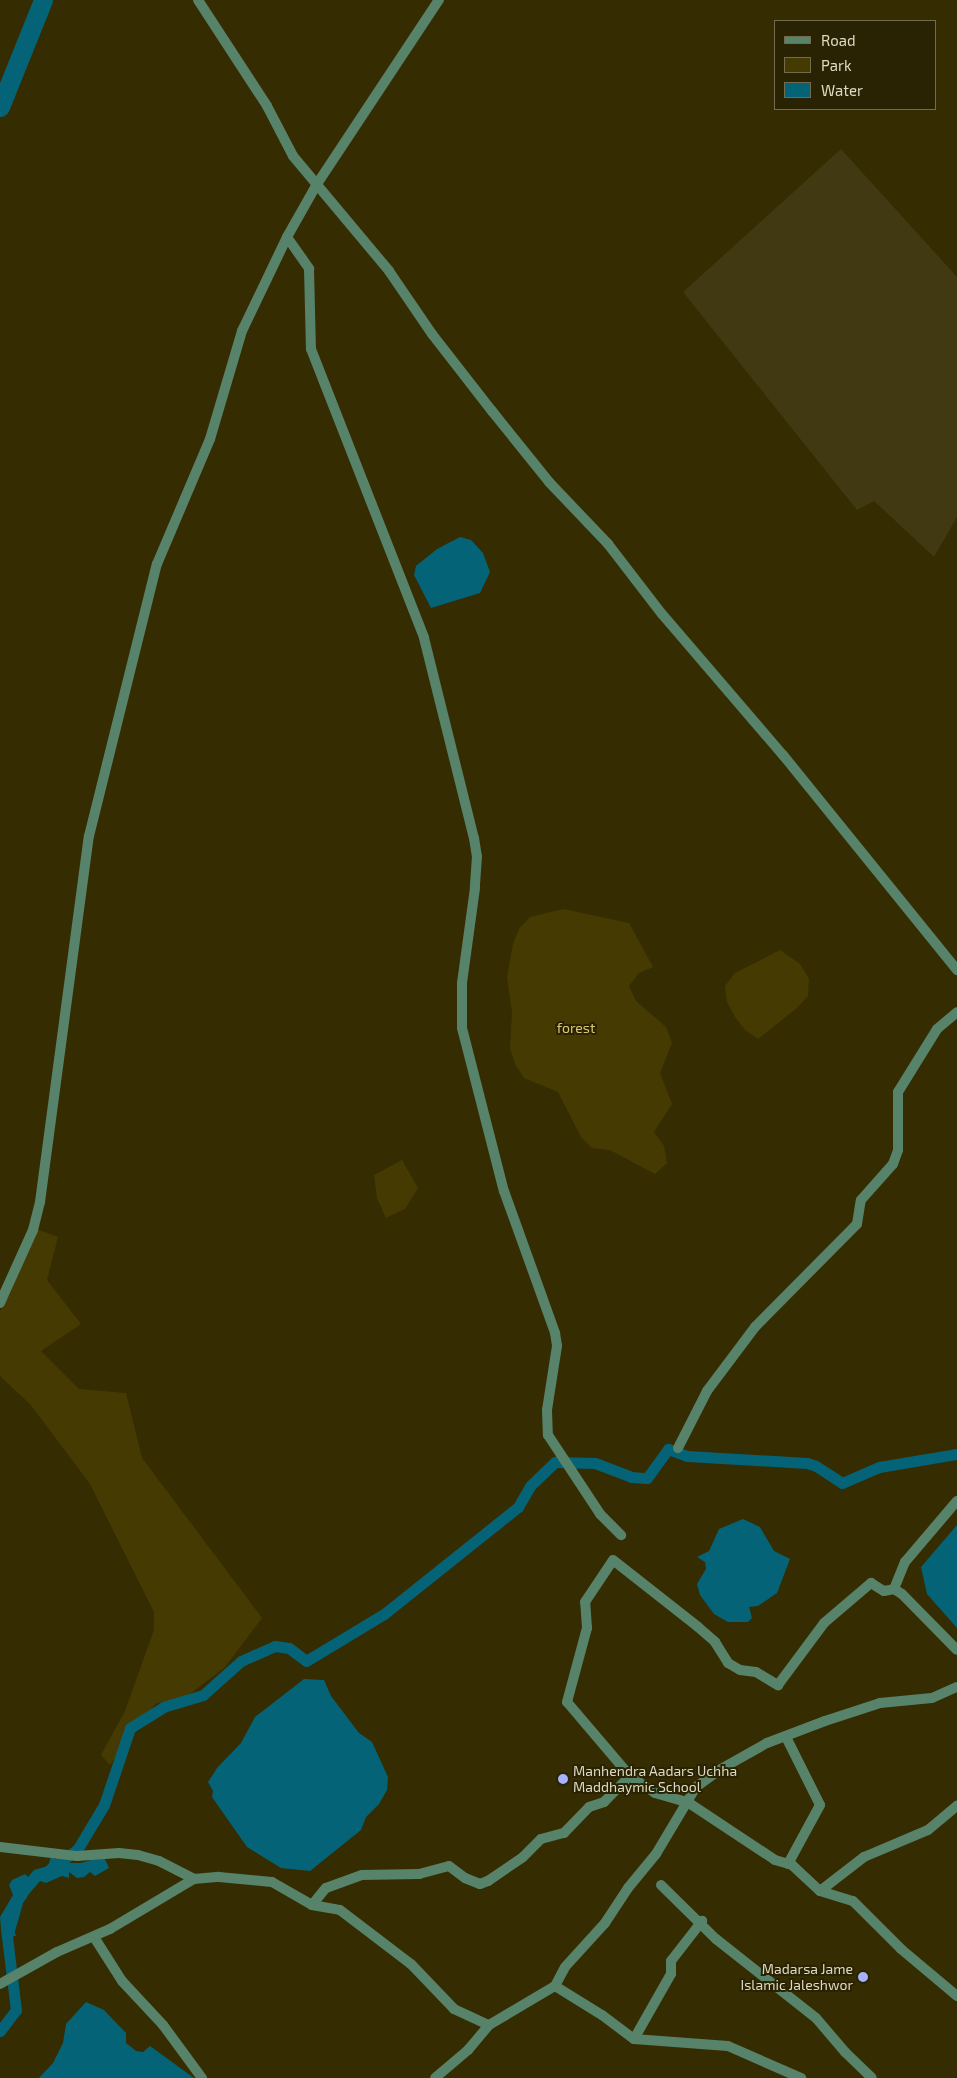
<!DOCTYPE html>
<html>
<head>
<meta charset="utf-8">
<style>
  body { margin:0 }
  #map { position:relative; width:957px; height:2078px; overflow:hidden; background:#352c01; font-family:"Exo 2",sans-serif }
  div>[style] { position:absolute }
  .built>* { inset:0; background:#413912 }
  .green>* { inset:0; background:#453b02 }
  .water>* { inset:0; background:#056377 }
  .canal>* { height:11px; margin:-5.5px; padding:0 5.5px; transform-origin:5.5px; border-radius:5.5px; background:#056377 }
  .river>* { height:19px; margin:-9.5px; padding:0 9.5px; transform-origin:9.5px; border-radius:9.5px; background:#056377 }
  .minor>* { height:10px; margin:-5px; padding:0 5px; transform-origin:5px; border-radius:5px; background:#568369 }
  .tertiary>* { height:10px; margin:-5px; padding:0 5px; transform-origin:5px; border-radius:5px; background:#568369 }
  .dots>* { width:14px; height:14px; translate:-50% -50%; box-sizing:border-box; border:2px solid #292303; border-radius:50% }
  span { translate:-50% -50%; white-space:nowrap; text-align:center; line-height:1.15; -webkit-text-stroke:4px #292303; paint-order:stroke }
  .park-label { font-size:14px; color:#dac76f }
  .poi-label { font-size:14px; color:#dedac3 }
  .left { translate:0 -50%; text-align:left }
  .right { translate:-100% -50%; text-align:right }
  .legend { position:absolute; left:774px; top:20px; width:162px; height:90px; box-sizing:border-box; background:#292303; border:1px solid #716c50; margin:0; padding:6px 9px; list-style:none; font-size:15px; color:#dedac3 }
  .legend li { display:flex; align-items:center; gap:10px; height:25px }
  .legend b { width:25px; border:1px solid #716c50 }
</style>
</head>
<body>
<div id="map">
  <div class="built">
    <i style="clip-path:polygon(841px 149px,957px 277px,957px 517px,934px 557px,874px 501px,857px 510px,683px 292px)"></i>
  </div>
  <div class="green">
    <i style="clip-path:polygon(563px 909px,629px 923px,653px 967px,639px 973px,629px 986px,636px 1001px,666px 1027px,672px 1043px,660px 1073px,672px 1104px,654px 1132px,664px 1146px,667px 1163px,655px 1174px,610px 1150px,592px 1148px,581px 1137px,558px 1092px,524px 1078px,515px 1064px,510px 1048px,512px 1012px,507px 978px,513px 944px,519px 929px,530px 917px)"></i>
    <i style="clip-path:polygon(780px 950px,800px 964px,809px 979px,808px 996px,797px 1008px,758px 1039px,745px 1030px,735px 1017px,727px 1002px,725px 986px,735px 973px)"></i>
    <i style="clip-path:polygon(402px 1160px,418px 1188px,405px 1209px,386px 1218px,377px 1198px,374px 1175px)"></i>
    <i style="clip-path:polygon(36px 1229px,58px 1237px,47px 1280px,81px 1324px,41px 1351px,79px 1389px,126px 1393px,142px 1458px,262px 1618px,225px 1667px,181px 1701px,156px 1703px,110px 1765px,101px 1755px,125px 1711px,154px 1630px,154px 1612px,90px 1484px,30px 1404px,0 1376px,0 1311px,10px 1294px)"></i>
  </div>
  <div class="water">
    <i style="clip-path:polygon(460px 537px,471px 540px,483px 553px,490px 572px,480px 593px,431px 608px,414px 575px,416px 566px,437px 549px)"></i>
    <i style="clip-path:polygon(743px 1519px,760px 1527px,774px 1551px,790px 1559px,777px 1593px,758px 1606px,749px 1607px,752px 1618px,748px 1622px,728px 1622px,714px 1614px,700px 1595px,697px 1584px,706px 1569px,705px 1562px,697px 1557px,709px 1551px,719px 1529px)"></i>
    <i style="clip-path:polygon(957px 1525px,957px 1628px,927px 1594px,921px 1567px)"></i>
    <i style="clip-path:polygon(304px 1679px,324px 1680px,331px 1696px,359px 1733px,372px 1742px,388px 1777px,387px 1790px,379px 1804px,366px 1817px,361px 1830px,310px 1871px,281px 1868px,247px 1847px,212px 1797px,213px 1791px,208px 1782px,217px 1768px,241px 1743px,255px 1717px)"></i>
    <i style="clip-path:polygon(51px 1857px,64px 1863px,80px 1863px,104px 1857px,109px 1868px,95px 1876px,90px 1872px,84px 1877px,77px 1878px,69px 1872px,69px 1878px,62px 1876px,46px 1883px,40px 1881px,12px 1914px,11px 1920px,16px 1936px,7px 1936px,2px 1940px,0 1917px,13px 1895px,9px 1885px,12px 1880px,25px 1874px,28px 1877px,34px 1870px,48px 1866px)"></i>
    <i style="clip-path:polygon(86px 2002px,104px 2010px,126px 2033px,126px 2043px,136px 2051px,143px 2052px,150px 2046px,194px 2078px,39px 2078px,53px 2063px,63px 2043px,66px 2024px)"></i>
  </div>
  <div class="canal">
    <i style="left:49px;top:1870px;width:34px;rotate:-36deg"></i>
    <i style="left:77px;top:1850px;width:52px;rotate:-59deg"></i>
    <i style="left:104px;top:1805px;width:81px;rotate:-71.3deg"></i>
    <i style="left:130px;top:1728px;width:39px;rotate:-32deg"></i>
    <i style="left:163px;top:1707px;width:42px;rotate:-16.7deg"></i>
    <i style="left:203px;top:1695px;width:51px;rotate:-41.8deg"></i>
    <i style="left:241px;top:1661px;width:37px;rotate:-24deg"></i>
    <i style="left:275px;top:1646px;width:14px;rotate:8deg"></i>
    <i style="left:289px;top:1648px;width:21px;rotate:37deg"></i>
    <i style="left:306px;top:1661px;width:91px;rotate:-31.1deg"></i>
    <i style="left:384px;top:1614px;width:171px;rotate:-38.6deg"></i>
    <i style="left:518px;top:1507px;width:24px;rotate:-60deg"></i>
    <i style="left:530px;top:1486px;width:35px;rotate:-44deg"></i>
    <i style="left:555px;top:1462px;width:40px;rotate:1.4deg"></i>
    <i style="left:595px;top:1463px;width:39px;rotate:21deg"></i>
    <i style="left:631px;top:1477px;width:16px;rotate:4deg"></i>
    <i style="left:647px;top:1478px;width:36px;rotate:-54deg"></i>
    <i style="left:668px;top:1449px;width:20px;rotate:20deg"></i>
    <i style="left:687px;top:1456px;width:120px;rotate:3.3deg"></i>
    <i style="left:807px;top:1463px;width:9px;rotate:18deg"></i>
    <i style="left:816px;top:1466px;width:31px;rotate:33deg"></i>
    <i style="left:842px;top:1483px;width:40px;rotate:-23.4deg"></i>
    <i style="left:879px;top:1467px;width:79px;rotate:-9.5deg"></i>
    <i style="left:0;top:2031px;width:26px;rotate:-53deg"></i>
    <i style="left:16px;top:2010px;width:74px;rotate:-97deg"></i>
    <i style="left:7px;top:1937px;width:40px;rotate:-74deg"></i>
    <i style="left:18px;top:1899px;width:6px;rotate:-51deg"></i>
  </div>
  <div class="river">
    <i style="left:0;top:107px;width:115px;rotate:-68.1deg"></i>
  </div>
  <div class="minor">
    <i style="left:198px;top:0;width:126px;rotate:56.9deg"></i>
    <i style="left:267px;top:106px;width:56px;rotate:62.5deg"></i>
    <i style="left:293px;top:156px;width:150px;rotate:50.1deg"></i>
    <i style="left:389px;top:271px;width:76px;rotate:55.7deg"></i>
    <i style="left:432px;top:334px;width:98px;rotate:52.1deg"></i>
    <i style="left:492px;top:411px;width:91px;rotate:51.2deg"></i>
    <i style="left:549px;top:482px;width:86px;rotate:46.4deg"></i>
    <i style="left:608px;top:544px;width:88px;rotate:52.4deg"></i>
    <i style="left:662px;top:614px;width:186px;rotate:49.4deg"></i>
    <i style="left:783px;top:755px;width:277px;rotate:51deg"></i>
    <i style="left:287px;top:237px;width:39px;rotate:55deg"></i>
    <i style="left:309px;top:269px;width:80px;rotate:88.6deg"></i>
    <i style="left:311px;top:349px;width:310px;rotate:68.6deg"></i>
    <i style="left:424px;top:638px;width:206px;rotate:76deg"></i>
    <i style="left:474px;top:838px;width:18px;rotate:81deg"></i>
    <i style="left:477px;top:856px;width:32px;rotate:94deg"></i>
    <i style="left:475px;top:888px;width:96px;rotate:97.8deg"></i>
    <i style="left:462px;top:983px;width:45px;rotate:90deg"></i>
    <i style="left:462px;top:1028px;width:168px;rotate:75.6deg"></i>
    <i style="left:504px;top:1191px;width:151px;rotate:70.2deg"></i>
    <i style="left:555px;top:1333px;width:13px;rotate:81deg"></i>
    <i style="left:557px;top:1346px;width:65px;rotate:98.9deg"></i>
    <i style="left:547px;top:1410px;width:25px;rotate:88deg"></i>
    <i style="left:548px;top:1435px;width:95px;rotate:56.6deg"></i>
    <i style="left:600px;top:1514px;width:30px;rotate:45deg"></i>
    <i style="left:0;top:1303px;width:80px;rotate:-65.7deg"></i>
    <i style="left:33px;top:1230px;width:29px;rotate:-76deg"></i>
    <i style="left:40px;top:1202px;width:369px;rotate:-82.4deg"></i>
    <i style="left:89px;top:836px;width:280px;rotate:-76deg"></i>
    <i style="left:157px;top:564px;width:136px;rotate:-67deg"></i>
    <i style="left:210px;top:439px;width:113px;rotate:-73.5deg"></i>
    <i style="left:242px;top:331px;width:104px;rotate:-64.4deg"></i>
    <i style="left:287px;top:237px;width:61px;rotate:-60.5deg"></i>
    <i style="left:317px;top:184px;width:221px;rotate:-56.5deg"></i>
    <i style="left:678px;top:1448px;width:64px;rotate:-63deg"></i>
    <i style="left:707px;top:1391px;width:80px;rotate:-53.1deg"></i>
    <i style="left:755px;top:1327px;width:145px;rotate:-45.3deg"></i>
    <i style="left:857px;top:1224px;width:24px;rotate:-81deg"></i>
    <i style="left:861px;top:1200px;width:48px;rotate:-48.4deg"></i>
    <i style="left:893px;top:1164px;width:15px;rotate:-70deg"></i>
    <i style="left:898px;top:1150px;width:58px;rotate:-90deg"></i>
    <i style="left:898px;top:1092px;width:74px;rotate:-58.2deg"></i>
    <i style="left:937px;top:1029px;width:26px;rotate:-40deg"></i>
    <i style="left:894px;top:1589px;width:29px;rotate:-68deg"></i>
    <i style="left:905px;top:1562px;width:80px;rotate:-49.6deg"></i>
    <i style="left:786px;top:1737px;width:76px;rotate:63.4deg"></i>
    <i style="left:820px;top:1805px;width:67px;rotate:118.5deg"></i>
    <i style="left:630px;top:1776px;width:97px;rotate:-130.4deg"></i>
    <i style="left:567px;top:1702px;width:77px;rotate:-74.9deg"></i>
    <i style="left:587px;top:1628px;width:26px;rotate:-94deg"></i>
    <i style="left:585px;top:1602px;width:50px;rotate:-56.3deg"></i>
    <i style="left:613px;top:1560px;width:108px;rotate:38.2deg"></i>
    <i style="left:698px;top:1627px;width:23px;rotate:41deg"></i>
    <i style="left:715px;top:1642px;width:25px;rotate:58deg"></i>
    <i style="left:728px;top:1663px;width:14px;rotate:30deg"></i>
    <i style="left:740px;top:1670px;width:16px;rotate:7deg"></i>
    <i style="left:756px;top:1672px;width:26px;rotate:31deg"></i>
    <i style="left:778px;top:1685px;width:77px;rotate:-53.4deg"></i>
    <i style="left:824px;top:1623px;width:62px;rotate:-40.4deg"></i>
    <i style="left:871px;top:1583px;width:15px;rotate:32deg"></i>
    <i style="left:884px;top:1591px;width:10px;rotate:-11deg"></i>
    <i style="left:894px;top:1589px;width:9px;rotate:32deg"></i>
    <i style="left:902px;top:1594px;width:78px;rotate:45.5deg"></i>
    <i style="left:661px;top:1885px;width:77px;rotate:44.5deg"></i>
    <i style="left:716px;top:1939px;width:127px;rotate:38.3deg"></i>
    <i style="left:816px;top:2018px;width:45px;rotate:49.5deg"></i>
    <i style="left:845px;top:2052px;width:37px;rotate:44deg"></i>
    <i style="left:820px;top:1891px;width:56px;rotate:-37.7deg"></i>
    <i style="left:864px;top:1857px;width:69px;rotate:-22.9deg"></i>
    <i style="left:928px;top:1830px;width:38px;rotate:-40deg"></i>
    <i style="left:312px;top:1905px;width:22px;rotate:-51deg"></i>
    <i style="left:326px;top:1888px;width:38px;rotate:-20deg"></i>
    <i style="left:362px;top:1875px;width:57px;rotate:-1deg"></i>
    <i style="left:419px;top:1874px;width:31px;rotate:-15deg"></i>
    <i style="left:449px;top:1866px;width:20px;rotate:37deg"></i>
    <i style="left:465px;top:1878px;width:16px;rotate:22deg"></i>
    <i style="left:480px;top:1884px;width:9px;rotate:-21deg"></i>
    <i style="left:488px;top:1881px;width:42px;rotate:-34.4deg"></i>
    <i style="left:523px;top:1857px;width:25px;rotate:-45deg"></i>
    <i style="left:541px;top:1839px;width:24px;rotate:-15deg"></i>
    <i style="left:564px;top:1833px;width:36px;rotate:-46deg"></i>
    <i style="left:589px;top:1807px;width:16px;rotate:-18deg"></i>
    <i style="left:604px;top:1802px;width:37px;rotate:-45deg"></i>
    <i style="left:630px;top:1776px;width:30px;rotate:34deg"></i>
    <i style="left:655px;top:1793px;width:35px;rotate:16deg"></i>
    <i style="left:689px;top:1803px;width:103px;rotate:33.5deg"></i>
    <i style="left:775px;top:1860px;width:18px;rotate:16deg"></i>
    <i style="left:792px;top:1865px;width:38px;rotate:43deg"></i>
    <i style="left:820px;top:1891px;width:34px;rotate:17deg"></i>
    <i style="left:853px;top:1901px;width:68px;rotate:45deg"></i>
    <i style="left:901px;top:1949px;width:73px;rotate:40deg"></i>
    <i style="left:94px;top:1937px;width:52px;rotate:57.5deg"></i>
    <i style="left:122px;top:1981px;width:60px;rotate:47deg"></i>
    <i style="left:163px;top:2025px;width:66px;rotate:53.7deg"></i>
    <i style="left:0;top:1984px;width:65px;rotate:-29.3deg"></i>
    <i style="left:57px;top:1952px;width:58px;rotate:-23.5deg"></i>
    <i style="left:110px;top:1929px;width:98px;rotate:-30.8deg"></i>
    <i style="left:555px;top:1986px;width:55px;rotate:31.7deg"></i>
    <i style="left:602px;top:2015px;width:40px;rotate:37deg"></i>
    <i style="left:634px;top:2039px;width:94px;rotate:4.3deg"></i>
    <i style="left:728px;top:2046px;width:80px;rotate:23.7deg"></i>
    <i style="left:489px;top:2025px;width:77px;rotate:-30.6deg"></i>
    <i style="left:555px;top:1986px;width:21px;rotate:-62deg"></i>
    <i style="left:565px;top:1967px;width:59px;rotate:-47.7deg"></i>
    <i style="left:605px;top:1923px;width:42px;rotate:-56.7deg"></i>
    <i style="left:628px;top:1888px;width:44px;rotate:-50.5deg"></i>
    <i style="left:656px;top:1854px;width:78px;rotate:-59.2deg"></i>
    <i style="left:696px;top:1787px;width:29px;rotate:-36deg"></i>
    <i style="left:719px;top:1770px;width:55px;rotate:-29.4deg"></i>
    <i style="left:767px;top:1743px;width:62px;rotate:-20.8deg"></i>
    <i style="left:825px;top:1721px;width:58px;rotate:-18.1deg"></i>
    <i style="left:880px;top:1703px;width:52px;rotate:-5.5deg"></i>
    <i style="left:932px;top:1698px;width:27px;rotate:-24deg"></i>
    <i style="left:634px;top:2039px;width:75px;rotate:-60.4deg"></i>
    <i style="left:671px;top:1974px;width:13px;rotate:-90deg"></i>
    <i style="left:671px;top:1961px;width:51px;rotate:-52.2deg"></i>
  </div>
  <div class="tertiary">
    <i style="left:0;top:1847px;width:78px;rotate:6.7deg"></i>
    <i style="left:77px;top:1856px;width:42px;rotate:-4.1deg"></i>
    <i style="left:119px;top:1853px;width:19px;rotate:6deg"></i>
    <i style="left:138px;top:1855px;width:22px;rotate:16deg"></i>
    <i style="left:159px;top:1861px;width:39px;rotate:27deg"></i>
    <i style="left:194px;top:1879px;width:25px;rotate:-5deg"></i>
    <i style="left:219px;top:1877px;width:53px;rotate:5.4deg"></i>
    <i style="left:272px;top:1882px;width:46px;rotate:29.9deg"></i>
    <i style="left:312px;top:1905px;width:28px;rotate:10deg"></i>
    <i style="left:340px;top:1910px;width:89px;rotate:37.3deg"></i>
    <i style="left:411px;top:1964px;width:62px;rotate:46.3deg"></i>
    <i style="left:454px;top:2009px;width:38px;rotate:25deg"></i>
    <i style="left:489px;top:2025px;width:33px;rotate:130deg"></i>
    <i style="left:468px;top:2050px;width:43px;rotate:139.7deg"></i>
  </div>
  <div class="dots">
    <i style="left:563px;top:1779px;background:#a7b1fc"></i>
    <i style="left:863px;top:1977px;background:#a7b1fc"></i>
  </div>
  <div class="park-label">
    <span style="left:576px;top:1028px">forest</span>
  </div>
  <div class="poi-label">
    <span class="left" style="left:573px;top:1779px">Manhendra Aadars Uchha<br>Maddhaymic School</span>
    <span class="right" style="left:853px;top:1977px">Madarsa Jame<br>Islamic Jaleshwor</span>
  </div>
  <ul class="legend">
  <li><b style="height:6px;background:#568369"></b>Road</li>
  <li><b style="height:14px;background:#453b02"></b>Park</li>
  <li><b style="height:14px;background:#056377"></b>Water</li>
  </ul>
</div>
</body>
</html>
